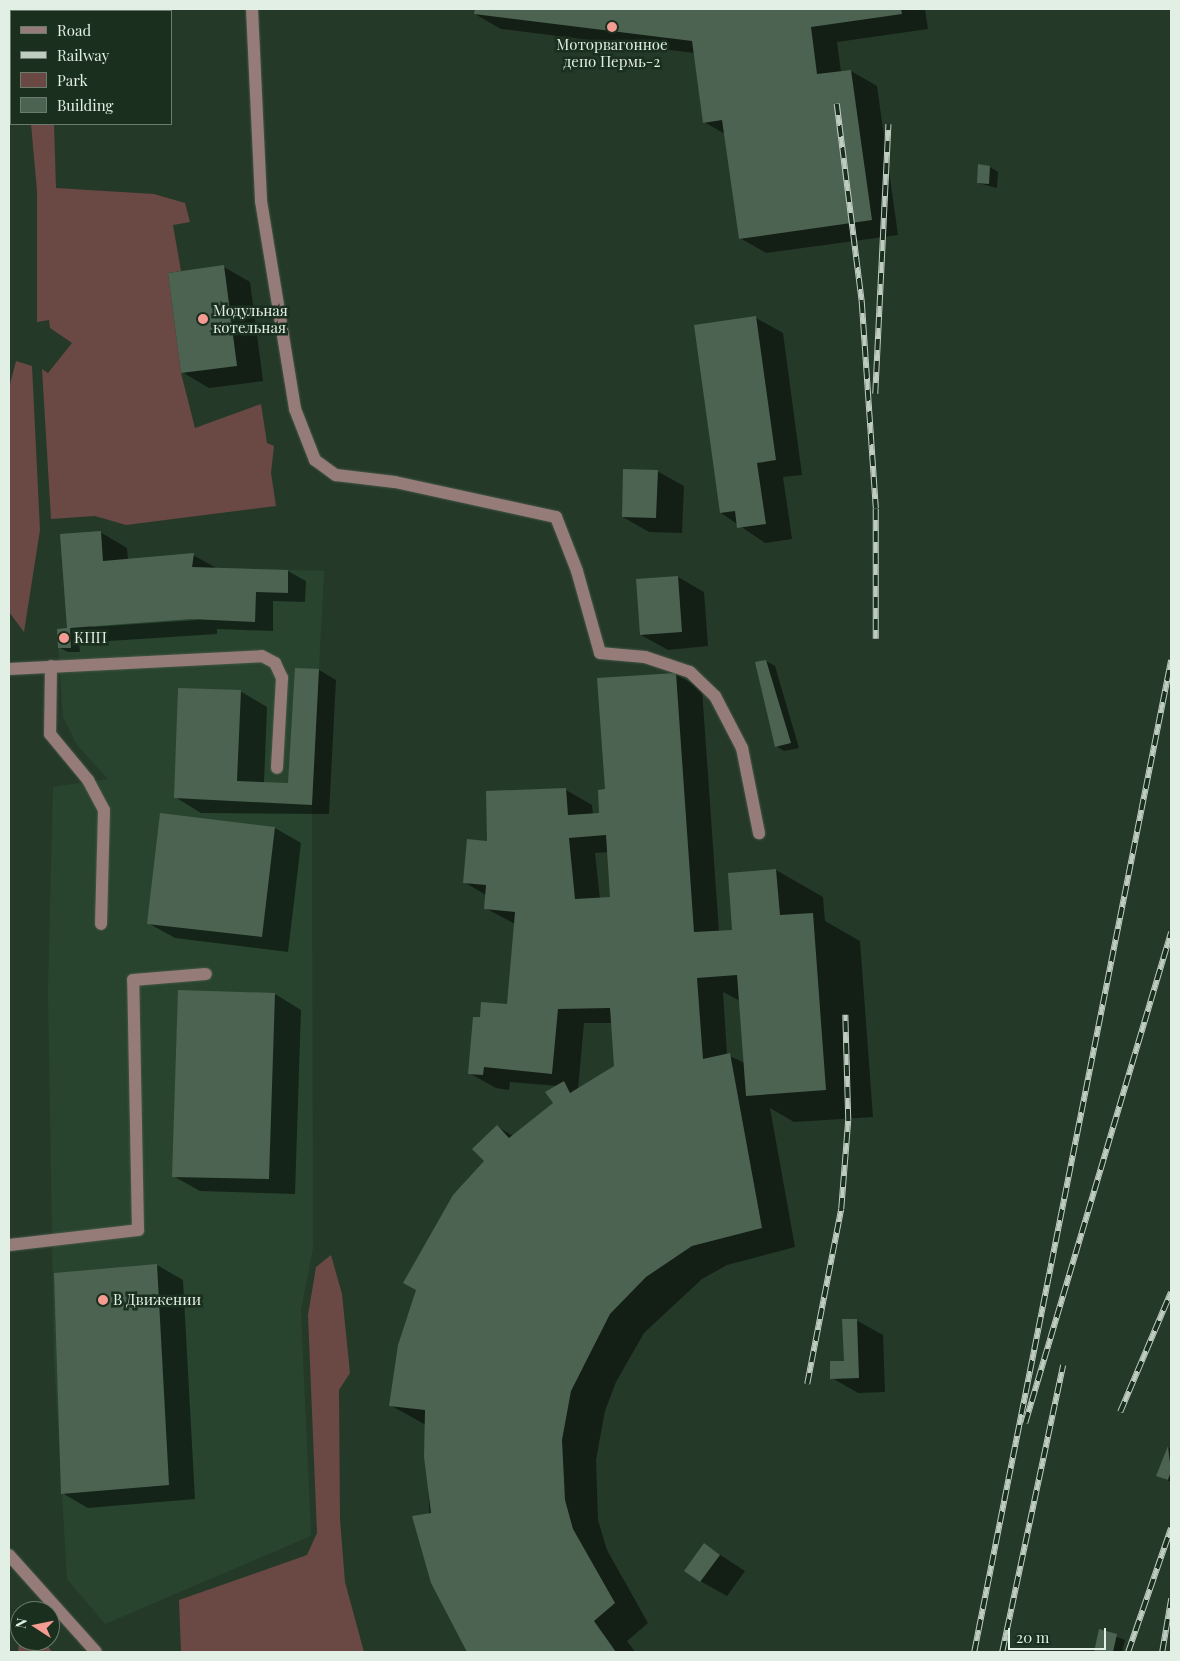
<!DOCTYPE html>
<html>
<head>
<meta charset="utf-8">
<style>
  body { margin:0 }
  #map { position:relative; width:1180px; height:1661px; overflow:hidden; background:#253929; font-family:"Playfair Display",serif }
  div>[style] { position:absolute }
  .built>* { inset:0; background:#28442e }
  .green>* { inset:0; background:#6a4844 }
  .shadow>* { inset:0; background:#0007 }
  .building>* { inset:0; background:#4c6351 }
  .roads { filter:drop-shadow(0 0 1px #435647) drop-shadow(0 0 1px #435647) }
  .minor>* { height:12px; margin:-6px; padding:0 6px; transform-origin:6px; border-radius:6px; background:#957c78 }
  .rail>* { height:5.5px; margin-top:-2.75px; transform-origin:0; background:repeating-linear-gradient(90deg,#1b2f1f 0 11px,#bfcdc1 0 22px); box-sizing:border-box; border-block:1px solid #bfcdc1 }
  .dots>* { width:14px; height:14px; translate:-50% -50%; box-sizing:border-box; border:2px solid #1b2f1f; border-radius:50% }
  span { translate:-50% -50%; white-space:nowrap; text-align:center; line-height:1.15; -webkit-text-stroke:5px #1b2f1f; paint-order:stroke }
  .poi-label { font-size:15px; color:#e2efe4 }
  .left { translate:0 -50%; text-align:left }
  .frame { position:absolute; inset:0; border:10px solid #e2efe4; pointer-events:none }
  .legend { position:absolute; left:10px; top:10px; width:162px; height:115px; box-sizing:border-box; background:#1b2f1f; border:1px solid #6b7c6e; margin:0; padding:6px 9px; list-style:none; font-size:15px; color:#e2efe4 }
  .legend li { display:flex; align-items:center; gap:10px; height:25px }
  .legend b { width:25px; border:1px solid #6b7c6e }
  .north { position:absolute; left:10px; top:1601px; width:50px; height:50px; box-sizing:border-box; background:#1b2f1f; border:1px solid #6b7c6e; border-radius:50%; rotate:281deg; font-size:14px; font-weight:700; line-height:20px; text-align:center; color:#e2efe4 }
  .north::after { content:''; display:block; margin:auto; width:18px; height:22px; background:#f59c92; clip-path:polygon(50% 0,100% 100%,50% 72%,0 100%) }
  .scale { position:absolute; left:1008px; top:1628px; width:98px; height:22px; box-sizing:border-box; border:2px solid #e2efe4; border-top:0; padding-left:6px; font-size:15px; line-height:18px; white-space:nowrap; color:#e2efe4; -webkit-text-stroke:4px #1b2f1f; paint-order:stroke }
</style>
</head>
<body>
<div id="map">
  <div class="built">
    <i style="clip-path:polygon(101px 531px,103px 561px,194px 553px,193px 567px,324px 571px,312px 805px,313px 1248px,301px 1310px,311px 1536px,105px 1624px,67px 1579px,54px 1359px,48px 991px,53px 787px,108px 779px,77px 745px,63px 717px,57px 629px,67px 628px,60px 534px)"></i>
  </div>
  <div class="green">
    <i style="clip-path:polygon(31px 124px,54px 124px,56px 188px,154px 194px,185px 203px,190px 222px,173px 225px,181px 271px,168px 273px,181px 373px,195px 428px,261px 404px,267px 443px,274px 446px,271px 473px,276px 506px,126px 525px,95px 516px,51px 519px,42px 369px,48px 373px,72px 343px,50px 328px,49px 320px,37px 322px,37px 191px)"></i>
    <i style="clip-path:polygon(16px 361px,32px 366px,40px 530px,24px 632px,9px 612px,9px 388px)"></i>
    <i style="clip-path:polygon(331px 1255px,342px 1294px,350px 1373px,339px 1390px,340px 1519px,345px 1582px,364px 1652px,181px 1652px,179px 1600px,307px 1555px,317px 1533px,308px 1315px,316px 1267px)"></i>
    <i style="clip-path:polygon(20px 1634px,20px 1641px,44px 1641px,52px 1652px,18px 1652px)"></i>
  </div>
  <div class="shadow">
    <i style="clip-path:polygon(476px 9px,925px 9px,928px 29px,837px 42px,841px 72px,851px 71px,877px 86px,898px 235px,766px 253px,740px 238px,725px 134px,704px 122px,694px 53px,501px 29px,475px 14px)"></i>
    <i style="clip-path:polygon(990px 167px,998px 172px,997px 188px,978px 183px)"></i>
    <i style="clip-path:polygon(224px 267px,250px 282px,263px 381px,209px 388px,182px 372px)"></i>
    <i style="clip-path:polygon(756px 318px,783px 333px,802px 475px,783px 477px,792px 539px,765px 543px,721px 513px)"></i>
    <i style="clip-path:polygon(657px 471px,684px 486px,682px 533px,649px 532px,623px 517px)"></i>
    <i style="clip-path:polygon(evenodd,100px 532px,127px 548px,128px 560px,193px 555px,218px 569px,288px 571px,306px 581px,305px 602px,273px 601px,273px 631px,217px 629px,217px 634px,94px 642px,78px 633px,80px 652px,68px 652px,60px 648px,59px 630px,72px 629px,68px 627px,100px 532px,197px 618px,197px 620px,92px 627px,92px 625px,197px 618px)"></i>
    <i style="clip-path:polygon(678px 577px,704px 592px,708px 646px,668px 650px,641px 635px)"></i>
    <i style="clip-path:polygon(766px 661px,775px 666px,799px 748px,784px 751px,776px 746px)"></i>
    <i style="clip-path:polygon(319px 670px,336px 680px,329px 814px,201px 813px,175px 797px,240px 691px,267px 707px,264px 783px,290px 785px)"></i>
    <i style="clip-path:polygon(evenodd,676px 674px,702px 689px,719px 932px,734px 931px,776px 870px,823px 897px,825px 921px,860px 941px,873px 1117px,794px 1122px,770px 1108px,795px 1247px,727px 1265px,702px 1279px,644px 1333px,616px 1382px,605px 1411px,596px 1460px,598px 1520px,607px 1550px,648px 1623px,627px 1641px,635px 1652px,470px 1652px,432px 1583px,426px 1425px,390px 1405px,498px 1127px,513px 1136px,554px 1104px,558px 1086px,510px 1082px,509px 1090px,496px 1088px,469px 1073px,481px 1019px,508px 1005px,515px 924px,485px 908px,486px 895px,464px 882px,488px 842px,566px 790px,592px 805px,593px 815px,600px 814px,606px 790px,676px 674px,608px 852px,611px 898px,600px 899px,595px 853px,608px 852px,676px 674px,723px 992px,740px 1001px,745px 1063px,727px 1055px,723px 992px,676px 674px,584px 1023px,613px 1023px,615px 1066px,578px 1089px,584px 1023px)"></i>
    <i style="clip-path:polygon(275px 828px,301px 843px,288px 952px,175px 938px,148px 923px)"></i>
    <i style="clip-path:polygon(275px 994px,301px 1010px,295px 1194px,200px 1191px,173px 1176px)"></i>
    <i style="clip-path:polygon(157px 1265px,183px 1280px,195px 1499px,88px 1508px,62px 1493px)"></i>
    <i style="clip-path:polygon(856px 1320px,883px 1335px,885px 1392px,858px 1393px,832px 1378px,845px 1362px)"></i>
    <i style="clip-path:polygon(1169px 1447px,1171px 1448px,1171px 1482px,1158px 1476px)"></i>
    <i style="clip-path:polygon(705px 1545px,745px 1571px,727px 1596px,700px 1581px)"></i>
    <i style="clip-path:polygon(1100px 1631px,1125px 1640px,1122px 1652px,1095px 1652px)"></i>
  </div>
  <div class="building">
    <i style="clip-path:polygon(475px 9px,901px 9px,902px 14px,811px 27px,817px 74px,851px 70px,872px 220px,739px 239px,722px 120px,703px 123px,692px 41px,474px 14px)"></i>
    <i style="clip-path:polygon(978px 164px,990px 166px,989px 184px,977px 183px)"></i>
    <i style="clip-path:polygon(224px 265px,237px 366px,181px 373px,168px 273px)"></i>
    <i style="clip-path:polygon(756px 316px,776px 460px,757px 463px,766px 524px,737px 528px,735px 511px,720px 513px,694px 325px)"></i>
    <i style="clip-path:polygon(623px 469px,658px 470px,656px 518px,622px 517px)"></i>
    <i style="clip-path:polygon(101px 531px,103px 561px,194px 553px,192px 567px,288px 570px,288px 593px,256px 592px,255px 622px,191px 619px,70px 628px,71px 648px,58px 648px,57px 629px,67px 628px,60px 534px)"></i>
    <i style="clip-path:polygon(678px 576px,682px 632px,640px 635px,636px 579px)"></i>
    <i style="clip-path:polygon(766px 660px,791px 743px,775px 747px,755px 662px)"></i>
    <i style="clip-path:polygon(295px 668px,319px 669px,312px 805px,174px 798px,178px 688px,241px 690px,237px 781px,288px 783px)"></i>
    <i style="clip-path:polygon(evenodd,676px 673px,694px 932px,732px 930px,728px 873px,776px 869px,780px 915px,813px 913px,826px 1090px,746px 1096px,737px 975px,697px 978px,703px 1059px,730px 1053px,762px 1228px,692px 1246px,646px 1277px,610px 1314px,571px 1391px,562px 1440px,565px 1500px,573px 1529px,615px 1603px,594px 1621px,616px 1652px,467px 1652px,431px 1583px,412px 1516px,431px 1513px,424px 1457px,425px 1410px,389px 1406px,398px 1345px,416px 1290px,403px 1283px,453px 1195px,484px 1161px,472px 1149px,497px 1125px,509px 1138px,553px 1103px,545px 1092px,564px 1081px,570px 1093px,614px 1066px,610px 1008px,558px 1009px,552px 1074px,484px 1067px,483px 1075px,468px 1074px,473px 1017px,480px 1017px,481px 1002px,507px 1004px,515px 912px,484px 909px,486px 885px,463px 883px,467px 839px,487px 841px,486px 791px,566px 788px,568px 815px,599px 813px,598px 790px,605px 789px,597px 678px,676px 673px,606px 835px,610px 897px,575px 899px,569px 838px,606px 835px)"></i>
    <i style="clip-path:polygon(160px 813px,275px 827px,262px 937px,147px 924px)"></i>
    <i style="clip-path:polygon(178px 990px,275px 993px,269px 1179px,172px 1177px)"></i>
    <i style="clip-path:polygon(157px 1264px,169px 1485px,61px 1494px,54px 1273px)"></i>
    <i style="clip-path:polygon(842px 1319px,857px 1319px,859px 1378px,830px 1379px,830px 1361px,844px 1361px)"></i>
    <i style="clip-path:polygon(1168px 1446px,1171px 1471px,1168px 1480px,1156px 1476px)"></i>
    <i style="clip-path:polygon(704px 1543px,720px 1555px,700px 1582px,684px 1571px)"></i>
    <i style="clip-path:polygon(1099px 1629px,1117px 1634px,1113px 1652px,1094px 1652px)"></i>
  </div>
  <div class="roads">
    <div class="minor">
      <i style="left:252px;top:9px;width:192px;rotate:87.3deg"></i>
      <i style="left:261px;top:201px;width:211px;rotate:80.7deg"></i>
      <i style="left:295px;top:409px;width:55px;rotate:68.6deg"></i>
      <i style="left:315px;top:460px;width:26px;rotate:36deg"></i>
      <i style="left:336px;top:475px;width:59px;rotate:6.8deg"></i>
      <i style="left:395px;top:482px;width:165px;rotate:12.3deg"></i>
      <i style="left:556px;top:517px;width:58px;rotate:68.7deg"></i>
      <i style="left:577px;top:571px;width:85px;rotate:74.3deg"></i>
      <i style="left:600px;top:653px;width:45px;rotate:5.1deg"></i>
      <i style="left:645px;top:657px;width:47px;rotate:18.4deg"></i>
      <i style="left:690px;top:672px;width:35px;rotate:44deg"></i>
      <i style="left:715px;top:696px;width:59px;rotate:62.6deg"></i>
      <i style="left:742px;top:748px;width:87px;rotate:78.7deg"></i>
      <i style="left:51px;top:666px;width:68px;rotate:90.8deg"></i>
      <i style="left:50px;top:734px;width:60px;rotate:50.4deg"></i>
      <i style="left:88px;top:780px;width:34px;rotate:62deg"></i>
      <i style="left:104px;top:810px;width:114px;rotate:91.5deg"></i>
      <i style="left:9px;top:669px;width:253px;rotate:-2.9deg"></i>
      <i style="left:262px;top:656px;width:15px;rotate:28deg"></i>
      <i style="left:275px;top:663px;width:17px;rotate:65deg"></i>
      <i style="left:282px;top:678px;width:90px;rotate:93.2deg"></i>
      <i style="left:9px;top:1245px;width:130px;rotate:-6.6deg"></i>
      <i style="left:138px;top:1230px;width:250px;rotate:-91.1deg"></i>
      <i style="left:133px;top:980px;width:73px;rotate:-4.7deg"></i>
      <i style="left:9px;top:1555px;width:130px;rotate:48.1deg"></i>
    </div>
  </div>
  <div class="rail">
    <i style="left:837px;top:104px;width:200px;rotate:82.8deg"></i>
    <i style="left:862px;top:302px;width:207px;rotate:86.1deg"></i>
    <i style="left:876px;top:509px;width:130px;rotate:90deg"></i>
    <i style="left:875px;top:394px;width:270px;rotate:-87.2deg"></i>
    <i style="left:807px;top:1384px;width:178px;rotate:-79deg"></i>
    <i style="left:841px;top:1209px;width:89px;rotate:-85.5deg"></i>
    <i style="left:848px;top:1120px;width:105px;rotate:-91.6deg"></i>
    <i style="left:1120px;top:1412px;width:130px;rotate:-67deg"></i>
    <i style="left:1025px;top:1423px;width:512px;rotate:-73.44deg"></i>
    <i style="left:974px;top:1652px;width:1011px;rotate:-78.77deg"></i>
    <i style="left:1002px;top:1652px;width:293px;rotate:-78deg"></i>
    <i style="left:1128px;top:1652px;width:131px;rotate:-70.9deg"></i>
    <i style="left:1162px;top:1652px;width:54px;rotate:-80.4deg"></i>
  </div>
  <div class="dots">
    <i style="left:612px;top:27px;background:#f59c92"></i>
    <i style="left:203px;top:319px;background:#f59c92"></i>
    <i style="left:64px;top:638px;background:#f59c92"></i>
    <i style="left:103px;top:1300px;background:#f59c92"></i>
  </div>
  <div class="poi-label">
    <span style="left:612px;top:53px">Моторвагонное<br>депо Пермь-2</span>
    <span class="left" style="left:213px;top:319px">Модульная<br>котельная</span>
    <span class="left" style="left:74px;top:638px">КПП</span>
    <span class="left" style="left:113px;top:1300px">В Движении</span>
  </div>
  <div class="frame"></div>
  <ul class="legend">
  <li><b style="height:6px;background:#957c78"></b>Road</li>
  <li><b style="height:6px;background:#bfcdc1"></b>Railway</li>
  <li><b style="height:14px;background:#6a4844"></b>Park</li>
  <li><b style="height:14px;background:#4c6351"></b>Building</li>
  </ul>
  <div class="north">N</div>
  <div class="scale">20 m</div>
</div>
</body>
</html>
